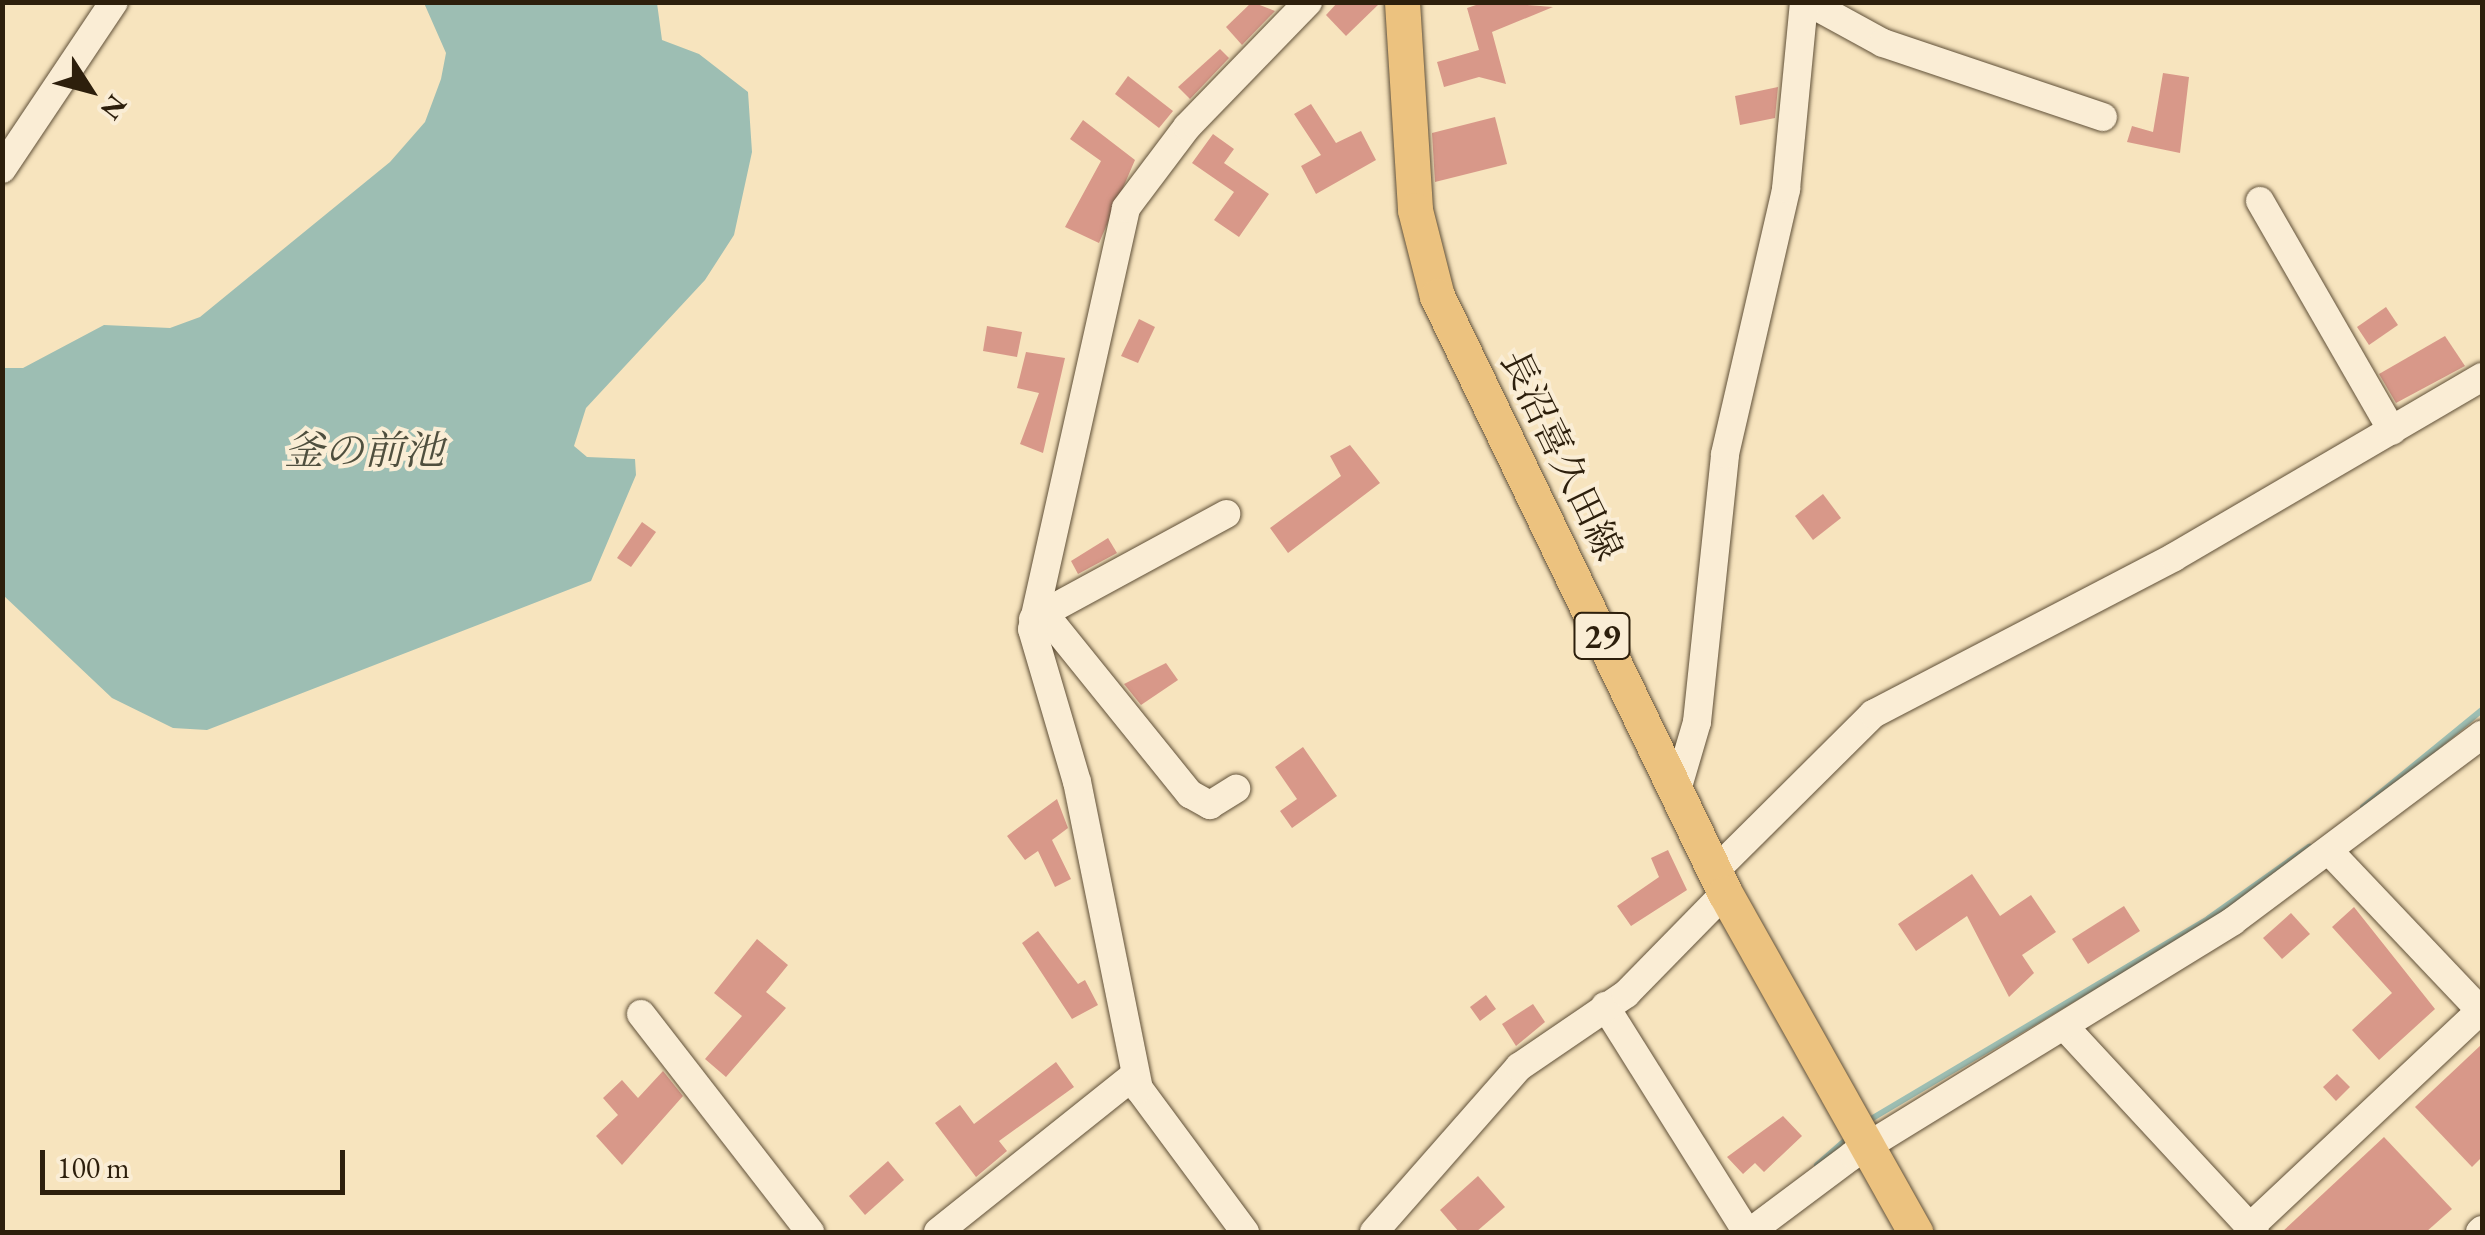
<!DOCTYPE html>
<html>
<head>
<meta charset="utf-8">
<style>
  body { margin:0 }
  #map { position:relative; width:2485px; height:1235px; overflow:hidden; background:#f7e4be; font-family:"EB Garamond","Noto Serif JP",serif }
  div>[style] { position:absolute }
  .water>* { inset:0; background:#9dbeb3 }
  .stream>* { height:6px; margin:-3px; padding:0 3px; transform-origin:3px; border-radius:3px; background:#9dbeb3 }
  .building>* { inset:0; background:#d89889 }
  .roads { filter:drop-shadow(0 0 2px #605038) drop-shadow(0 0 2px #605038) }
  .minor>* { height:28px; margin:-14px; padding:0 14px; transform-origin:14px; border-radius:14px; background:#faedd5 }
  .major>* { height:35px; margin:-17.5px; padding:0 17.5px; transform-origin:17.5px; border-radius:17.5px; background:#ecc27f }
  span { translate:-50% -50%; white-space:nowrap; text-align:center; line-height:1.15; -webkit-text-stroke:8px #faedd5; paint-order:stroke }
  .shield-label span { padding:2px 8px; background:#faedd5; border:2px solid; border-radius:8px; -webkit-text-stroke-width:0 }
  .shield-label { font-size:35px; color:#2d1f0c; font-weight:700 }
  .street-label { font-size:38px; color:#2d1f0c }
  .water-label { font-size:40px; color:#4f4f3e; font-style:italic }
  .frame { position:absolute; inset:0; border:5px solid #2d1f0c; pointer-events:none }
  .north { position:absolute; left:40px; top:40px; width:100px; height:100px; -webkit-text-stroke:8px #faedd5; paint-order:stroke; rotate:126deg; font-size:28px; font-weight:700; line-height:40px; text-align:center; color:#2d1f0c }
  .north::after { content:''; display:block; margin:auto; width:35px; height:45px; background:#2d1f0c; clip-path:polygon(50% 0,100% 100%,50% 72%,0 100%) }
  .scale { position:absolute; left:40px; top:1150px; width:305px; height:45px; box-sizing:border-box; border:5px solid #2d1f0c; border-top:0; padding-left:12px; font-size:30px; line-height:35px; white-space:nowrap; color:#2d1f0c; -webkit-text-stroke:8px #faedd5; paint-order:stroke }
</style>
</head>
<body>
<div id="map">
  <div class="water">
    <i style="clip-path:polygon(424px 3px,657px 3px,662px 40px,699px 54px,748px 92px,752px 152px,734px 235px,705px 280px,586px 408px,574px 446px,587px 457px,635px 459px,636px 475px,591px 581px,207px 730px,173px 728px,112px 698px,3px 595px,3px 368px,23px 368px,104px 325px,170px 328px,200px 317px,390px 162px,425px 122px,441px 79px,446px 53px)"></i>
  </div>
  <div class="stream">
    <i style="left:2363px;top:807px;width:154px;rotate:-39.2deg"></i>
    <i style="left:1866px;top:1122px;width:399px;rotate:-30.7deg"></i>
    <i style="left:2209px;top:918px;width:123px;rotate:-35.4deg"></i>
    <i style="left:1817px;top:1165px;width:43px;rotate:-41.2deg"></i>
  </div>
  <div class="building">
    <i style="clip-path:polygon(1252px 2px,1275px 11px,1242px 45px,1226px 27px)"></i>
    <i style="clip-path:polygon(1338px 2px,1381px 2px,1346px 36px,1326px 15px)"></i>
    <i style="clip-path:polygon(1485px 2px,1553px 7px,1492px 32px,1506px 84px,1479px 77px,1444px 87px,1437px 62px,1479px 50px,1467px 8px)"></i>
    <i style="clip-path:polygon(1220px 49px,1229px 58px,1190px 99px,1178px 87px)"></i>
    <i style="clip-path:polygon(2163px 73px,2189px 77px,2180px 153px,2127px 142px,2132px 126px,2153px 132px)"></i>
    <i style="clip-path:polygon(1128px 76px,1173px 111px,1159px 128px,1115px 94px)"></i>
    <i style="clip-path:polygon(1778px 87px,1775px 118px,1740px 125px,1735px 96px)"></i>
    <i style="clip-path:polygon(1311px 104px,1336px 143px,1361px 131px,1376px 160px,1316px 194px,1301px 166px,1321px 155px,1294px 114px)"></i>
    <i style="clip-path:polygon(1495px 117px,1507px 164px,1435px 182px,1432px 133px)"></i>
    <i style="clip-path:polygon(1083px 120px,1135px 160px,1099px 243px,1065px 227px,1101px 161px,1070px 139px)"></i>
    <i style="clip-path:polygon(1213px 134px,1234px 149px,1224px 163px,1269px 194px,1239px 237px,1214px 220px,1234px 192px,1192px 163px)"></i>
    <i style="clip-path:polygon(2386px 307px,2398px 325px,2369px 345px,2357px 327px)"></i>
    <i style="clip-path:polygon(1139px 319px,1155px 327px,1138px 363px,1121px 356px)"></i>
    <i style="clip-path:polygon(987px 326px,1022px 332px,1017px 357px,983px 351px)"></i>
    <i style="clip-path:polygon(2445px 336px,2465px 366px,2396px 403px,2379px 374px)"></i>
    <i style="clip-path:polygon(1026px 352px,1065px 358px,1043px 453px,1020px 444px,1039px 393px,1017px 388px)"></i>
    <i style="clip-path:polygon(1350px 445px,1380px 483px,1288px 553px,1270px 528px,1341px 476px,1330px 456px)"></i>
    <i style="clip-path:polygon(1823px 494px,1841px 518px,1813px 540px,1795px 516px)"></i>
    <i style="clip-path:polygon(642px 522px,656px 532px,631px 567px,617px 558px)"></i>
    <i style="clip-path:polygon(1108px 538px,1117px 553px,1078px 574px,1071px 561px)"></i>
    <i style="clip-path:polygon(1166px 663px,1178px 680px,1141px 705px,1124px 684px)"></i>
    <i style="clip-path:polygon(1303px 747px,1337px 796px,1292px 828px,1280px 811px,1297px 799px,1275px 767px)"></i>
    <i style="clip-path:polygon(1057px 799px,1068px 828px,1052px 840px,1071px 879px,1055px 887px,1038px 851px,1025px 860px,1007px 836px)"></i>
    <i style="clip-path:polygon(1668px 850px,1687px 890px,1631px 926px,1617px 906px,1659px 877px,1651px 858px)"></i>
    <i style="clip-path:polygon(1972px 874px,2000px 916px,2031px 895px,2056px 932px,2022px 955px,2034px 973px,2009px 997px,1967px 916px,1916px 951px,1898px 924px)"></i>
    <i style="clip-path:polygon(2124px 906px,2140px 931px,2088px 964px,2072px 939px)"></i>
    <i style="clip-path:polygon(2354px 907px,2435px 1009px,2379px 1060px,2352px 1030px,2392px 993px,2332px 927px)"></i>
    <i style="clip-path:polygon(2291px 913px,2310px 934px,2282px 959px,2263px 938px)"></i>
    <i style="clip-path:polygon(1038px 931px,1078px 984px,1085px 980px,1098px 1005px,1072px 1019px,1022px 943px)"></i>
    <i style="clip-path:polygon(757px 939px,788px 965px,766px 992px,786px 1008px,726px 1077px,705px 1059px,742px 1016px,714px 993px)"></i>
    <i style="clip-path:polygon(1486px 995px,1496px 1009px,1480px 1021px,1470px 1007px)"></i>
    <i style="clip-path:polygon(1533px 1004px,1545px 1022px,1516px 1046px,1502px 1024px)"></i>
    <i style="clip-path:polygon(2482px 1044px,2482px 1157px,2472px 1167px,2415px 1107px)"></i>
    <i style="clip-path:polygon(1056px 1062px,1074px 1087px,999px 1141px,1007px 1151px,976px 1177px,935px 1123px,960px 1105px,974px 1124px)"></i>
    <i style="clip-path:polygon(663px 1071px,683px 1096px,622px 1165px,596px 1136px,618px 1115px,603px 1098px,622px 1080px,638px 1098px)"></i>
    <i style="clip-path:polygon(2337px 1074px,2350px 1087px,2336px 1101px,2323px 1087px)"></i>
    <i style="clip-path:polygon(1783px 1116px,1802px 1136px,1764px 1172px,1755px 1163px,1743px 1174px,1727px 1157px)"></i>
    <i style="clip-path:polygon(2384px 1137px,2452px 1209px,2426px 1232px,2282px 1232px)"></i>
    <i style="clip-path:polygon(888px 1161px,904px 1180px,865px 1215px,849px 1196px)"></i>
    <i style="clip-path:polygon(1478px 1176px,1505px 1207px,1476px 1232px,1459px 1232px,1440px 1210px)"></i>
  </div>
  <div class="roads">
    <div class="minor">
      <i style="left:1808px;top:2px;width:85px;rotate:28.7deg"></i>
      <i style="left:1883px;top:43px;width:232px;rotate:18.6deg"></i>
      <i style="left:2px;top:169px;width:201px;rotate:-56.2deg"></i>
      <i style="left:2260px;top:201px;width:265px;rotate:60.1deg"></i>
      <i style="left:1047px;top:617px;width:228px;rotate:51.1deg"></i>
      <i style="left:1190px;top:794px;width:23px;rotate:29deg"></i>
      <i style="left:1210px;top:805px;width:31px;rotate:-32deg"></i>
      <i style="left:1033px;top:619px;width:220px;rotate:-28.5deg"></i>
      <i style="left:1677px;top:790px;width:71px;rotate:-73.6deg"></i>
      <i style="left:1697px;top:722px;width:269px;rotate:-84deg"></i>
      <i style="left:1725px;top:454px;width:272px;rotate:-77deg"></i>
      <i style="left:1786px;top:189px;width:188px;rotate:-84.5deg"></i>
      <i style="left:2331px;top:853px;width:219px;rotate:46.5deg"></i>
      <i style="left:1715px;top:871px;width:223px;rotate:-44.8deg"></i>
      <i style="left:1873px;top:714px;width:339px;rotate:-27.5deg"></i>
      <i style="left:2174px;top:557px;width:357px;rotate:-30.3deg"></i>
      <i style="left:1605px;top:1006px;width:267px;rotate:57.9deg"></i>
      <i style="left:641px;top:1014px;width:276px;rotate:52.2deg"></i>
      <i style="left:2064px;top:1026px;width:281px;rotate:47.2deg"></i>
      <i style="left:2250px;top:1227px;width:318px;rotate:-43.2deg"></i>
      <i style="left:938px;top:1232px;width:252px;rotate:-38.6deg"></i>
      <i style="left:1245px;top:1232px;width:178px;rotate:-126.5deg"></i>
      <i style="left:1139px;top:1089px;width:313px;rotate:-101.4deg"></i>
      <i style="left:1077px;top:782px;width:159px;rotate:-106.4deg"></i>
      <i style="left:1032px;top:629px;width:431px;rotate:-77.4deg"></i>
      <i style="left:1126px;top:208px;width:101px;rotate:-53deg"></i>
      <i style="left:1187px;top:127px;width:174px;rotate:-45.9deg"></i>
      <i style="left:1374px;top:1232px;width:220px;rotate:-48.7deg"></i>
      <i style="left:1519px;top:1067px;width:130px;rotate:-34.3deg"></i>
      <i style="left:1626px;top:994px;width:141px;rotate:-45.6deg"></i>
      <i style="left:1750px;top:1232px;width:129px;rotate:-36.8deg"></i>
      <i style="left:1853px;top:1155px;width:446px;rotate:-31.6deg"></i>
      <i style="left:2233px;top:921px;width:311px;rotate:-36.8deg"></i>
      <i style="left:2480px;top:1232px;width:3px;rotate:-45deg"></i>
    </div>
    <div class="major">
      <i style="left:1402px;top:2px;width:208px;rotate:86.4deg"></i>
      <i style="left:1415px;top:210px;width:89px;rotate:75.7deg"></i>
      <i style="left:1437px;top:296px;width:663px;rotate:64.25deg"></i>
      <i style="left:1725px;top:893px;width:389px;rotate:60.7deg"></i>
    </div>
  </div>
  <div class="shield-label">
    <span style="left:1602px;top:636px">29</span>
  </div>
  <div class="street-label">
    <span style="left:1562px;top:455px;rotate:64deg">長沼喜久田線</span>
  </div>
  <div class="water-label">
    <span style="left:364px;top:450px">釜の前池</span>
  </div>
  <div class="frame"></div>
  <div class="north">N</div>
  <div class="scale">100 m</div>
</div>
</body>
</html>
